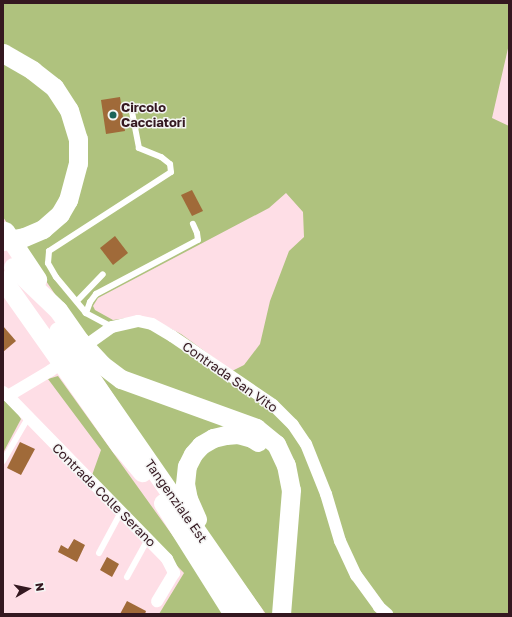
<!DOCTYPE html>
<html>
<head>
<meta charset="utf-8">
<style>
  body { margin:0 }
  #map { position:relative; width:512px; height:617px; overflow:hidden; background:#fedee6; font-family:"Golos Text",sans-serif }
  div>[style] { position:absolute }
  .green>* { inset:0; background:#afc27e }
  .building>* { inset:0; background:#a06a39 }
  .lane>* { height:6px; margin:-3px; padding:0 3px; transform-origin:3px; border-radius:3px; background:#fff }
  .street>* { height:12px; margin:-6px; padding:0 6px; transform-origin:6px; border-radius:6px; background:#fff }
  .primary>* { height:19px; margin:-9.5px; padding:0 9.5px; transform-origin:9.5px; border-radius:9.5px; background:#fff }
  .dots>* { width:11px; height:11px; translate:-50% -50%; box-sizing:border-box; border:2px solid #f4f5f4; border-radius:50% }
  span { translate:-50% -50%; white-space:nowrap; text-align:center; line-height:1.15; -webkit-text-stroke:3px #f4f5f4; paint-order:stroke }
  .poi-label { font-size:13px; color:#341820; font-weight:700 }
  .left { translate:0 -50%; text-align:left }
  .street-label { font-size:13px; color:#341820 }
  .frame { position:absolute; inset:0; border:4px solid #341820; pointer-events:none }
  .north { position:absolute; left:8px; top:569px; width:40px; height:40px; -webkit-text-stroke:3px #f4f5f4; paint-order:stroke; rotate:81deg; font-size:11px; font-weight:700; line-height:16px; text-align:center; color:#341820 }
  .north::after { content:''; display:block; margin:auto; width:14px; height:18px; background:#341820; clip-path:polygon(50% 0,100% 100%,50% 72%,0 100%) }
</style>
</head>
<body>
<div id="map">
  <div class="green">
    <i style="clip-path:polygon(evenodd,3px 3px,509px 3px,509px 44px,492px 118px,509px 126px,509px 614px,266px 614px,183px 500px,99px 373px,77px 327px,3px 217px,3px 3px,286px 193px,303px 212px,304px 237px,289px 251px,270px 301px,260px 344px,244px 365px,232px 371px,181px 334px,158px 322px,127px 318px,113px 320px,95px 310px,93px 306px,98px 298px,269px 208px,286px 193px)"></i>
    <i style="clip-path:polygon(58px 376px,229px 614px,159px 614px,184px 573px,91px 478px,101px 450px,48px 379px)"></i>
    <i style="clip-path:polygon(3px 398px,18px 414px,21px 419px,3px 453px)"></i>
  </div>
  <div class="building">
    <i style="clip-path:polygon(120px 97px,125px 131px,106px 134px,101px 100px)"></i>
    <i style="clip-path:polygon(192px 190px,203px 211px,192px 216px,181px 195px)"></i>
    <i style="clip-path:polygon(115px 236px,128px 253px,113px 265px,100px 248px)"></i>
    <i style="clip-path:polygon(3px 326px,16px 341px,3px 352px)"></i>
    <i style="clip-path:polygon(20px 442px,35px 449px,21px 475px,7px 468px)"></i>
    <i style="clip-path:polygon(74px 539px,85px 545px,77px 562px,58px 552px,61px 545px,68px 549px)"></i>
    <i style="clip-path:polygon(107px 557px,119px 564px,112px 577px,100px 570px)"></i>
    <i style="clip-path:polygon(127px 601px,146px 611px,145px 614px,120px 614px)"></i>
  </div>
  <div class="lane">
    <i style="left:77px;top:301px;width:37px;rotate:-46deg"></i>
    <i style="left:86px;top:313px;width:12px;rotate:-70deg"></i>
    <i style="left:90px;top:302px;width:10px;rotate:-53deg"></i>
    <i style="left:96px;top:294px;width:115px;rotate:-27.9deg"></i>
    <i style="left:198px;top:240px;width:7px;rotate:-98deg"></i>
    <i style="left:197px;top:233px;width:10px;rotate:-114deg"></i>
    <i style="left:112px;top:327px;width:30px;rotate:-152deg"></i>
    <i style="left:86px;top:313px;width:47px;rotate:-129.8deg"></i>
    <i style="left:56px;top:277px;width:16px;rotate:-120deg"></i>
    <i style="left:48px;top:263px;width:12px;rotate:-85deg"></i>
    <i style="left:49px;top:251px;width:145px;rotate:-32.9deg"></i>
    <i style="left:171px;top:172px;width:8px;rotate:-97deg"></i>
    <i style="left:170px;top:164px;width:11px;rotate:-142deg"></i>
    <i style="left:161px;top:157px;width:24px;rotate:-158deg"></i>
    <i style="left:139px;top:148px;width:42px;rotate:-101deg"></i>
    <i style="left:3px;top:461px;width:50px;rotate:-59.8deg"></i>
    <i style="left:99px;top:553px;width:47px;rotate:-61.8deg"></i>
    <i style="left:127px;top:577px;width:43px;rotate:-61.1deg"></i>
  </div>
  <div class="street">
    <i style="left:3px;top:392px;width:6px;rotate:39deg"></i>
    <i style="left:8px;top:396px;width:49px;rotate:-30.8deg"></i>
    <i style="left:50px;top:371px;width:76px;rotate:-35.4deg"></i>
    <i style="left:112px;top:327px;width:27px;rotate:-13deg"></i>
    <i style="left:138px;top:321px;width:14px;rotate:12deg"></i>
    <i style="left:152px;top:324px;width:23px;rotate:31deg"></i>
    <i style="left:172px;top:336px;width:122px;rotate:34.3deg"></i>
    <i style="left:273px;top:405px;width:28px;rotate:45deg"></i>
    <i style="left:293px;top:425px;width:23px;rotate:56deg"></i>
    <i style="left:306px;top:444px;width:54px;rotate:68.2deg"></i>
    <i style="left:326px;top:494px;width:49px;rotate:73.4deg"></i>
    <i style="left:340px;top:541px;width:38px;rotate:65deg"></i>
    <i style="left:356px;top:575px;width:39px;rotate:54deg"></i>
    <i style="left:379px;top:607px;width:11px;rotate:41deg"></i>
    <i style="left:8px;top:396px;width:228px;rotate:45.7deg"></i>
    <i style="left:167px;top:559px;width:16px;rotate:63deg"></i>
    <i style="left:174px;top:573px;width:33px;rotate:121deg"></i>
  </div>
  <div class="primary">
    <i style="left:3px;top:53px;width:34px;rotate:30deg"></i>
    <i style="left:32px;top:70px;width:28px;rotate:38deg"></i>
    <i style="left:54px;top:87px;width:27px;rotate:57deg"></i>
    <i style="left:69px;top:110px;width:30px;rotate:73deg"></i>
    <i style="left:78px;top:139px;width:24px;rotate:90deg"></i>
    <i style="left:78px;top:163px;width:38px;rotate:105deg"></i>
    <i style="left:68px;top:200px;width:16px;rotate:120deg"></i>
    <i style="left:60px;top:214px;width:23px;rotate:139deg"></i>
    <i style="left:43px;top:229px;width:21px;rotate:157deg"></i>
    <i style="left:24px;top:237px;width:21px;rotate:169deg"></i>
    <i style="left:5px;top:231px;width:58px;rotate:56.3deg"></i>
    <i style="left:13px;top:267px;width:62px;rotate:43.7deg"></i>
    <i style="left:58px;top:310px;width:37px;rotate:55deg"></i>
    <i style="left:79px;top:340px;width:33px;rotate:47deg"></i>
    <i style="left:101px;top:364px;width:25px;rotate:37deg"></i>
    <i style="left:121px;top:379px;width:144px;rotate:19.9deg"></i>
    <i style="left:256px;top:428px;width:26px;rotate:39deg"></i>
    <i style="left:276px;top:444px;width:23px;rotate:65deg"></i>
    <i style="left:286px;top:465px;width:25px;rotate:79deg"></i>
    <i style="left:291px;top:490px;width:124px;rotate:94.6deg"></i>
    <i style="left:3px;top:280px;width:204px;rotate:54.8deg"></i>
    <i style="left:121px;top:447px;width:33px;rotate:50deg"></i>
    <i style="left:58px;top:331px;width:344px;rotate:55.3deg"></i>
    <i style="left:163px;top:503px;width:131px;rotate:57.8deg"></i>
    <i style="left:197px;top:519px;width:22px;rotate:-114deg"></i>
    <i style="left:188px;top:499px;width:15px;rotate:-101deg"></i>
    <i style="left:185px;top:484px;width:18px;rotate:-84deg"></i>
    <i style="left:187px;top:466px;width:13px;rotate:-63deg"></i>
    <i style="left:193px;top:454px;width:12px;rotate:-48deg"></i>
    <i style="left:201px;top:445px;width:14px;rotate:-30deg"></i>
    <i style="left:213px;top:438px;width:13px;rotate:-13deg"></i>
    <i style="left:226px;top:435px;width:12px;rotate:-5deg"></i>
    <i style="left:238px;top:434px;width:15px;rotate:16deg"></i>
    <i style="left:252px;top:438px;width:7px;rotate:34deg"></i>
  </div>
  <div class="dots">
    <i style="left:113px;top:115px;background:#1b6459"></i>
  </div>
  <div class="poi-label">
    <span class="left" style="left:121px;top:115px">Circolo<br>Cacciatori</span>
  </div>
  <div class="street-label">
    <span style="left:230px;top:377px;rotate:35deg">Contrada San Vito</span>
    <span style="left:104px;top:495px;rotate:45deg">Contrada Colle Serano</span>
    <span style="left:176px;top:501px;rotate:55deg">Tangenziale Est</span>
  </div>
  <div class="frame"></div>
  <div class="north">N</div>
</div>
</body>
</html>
